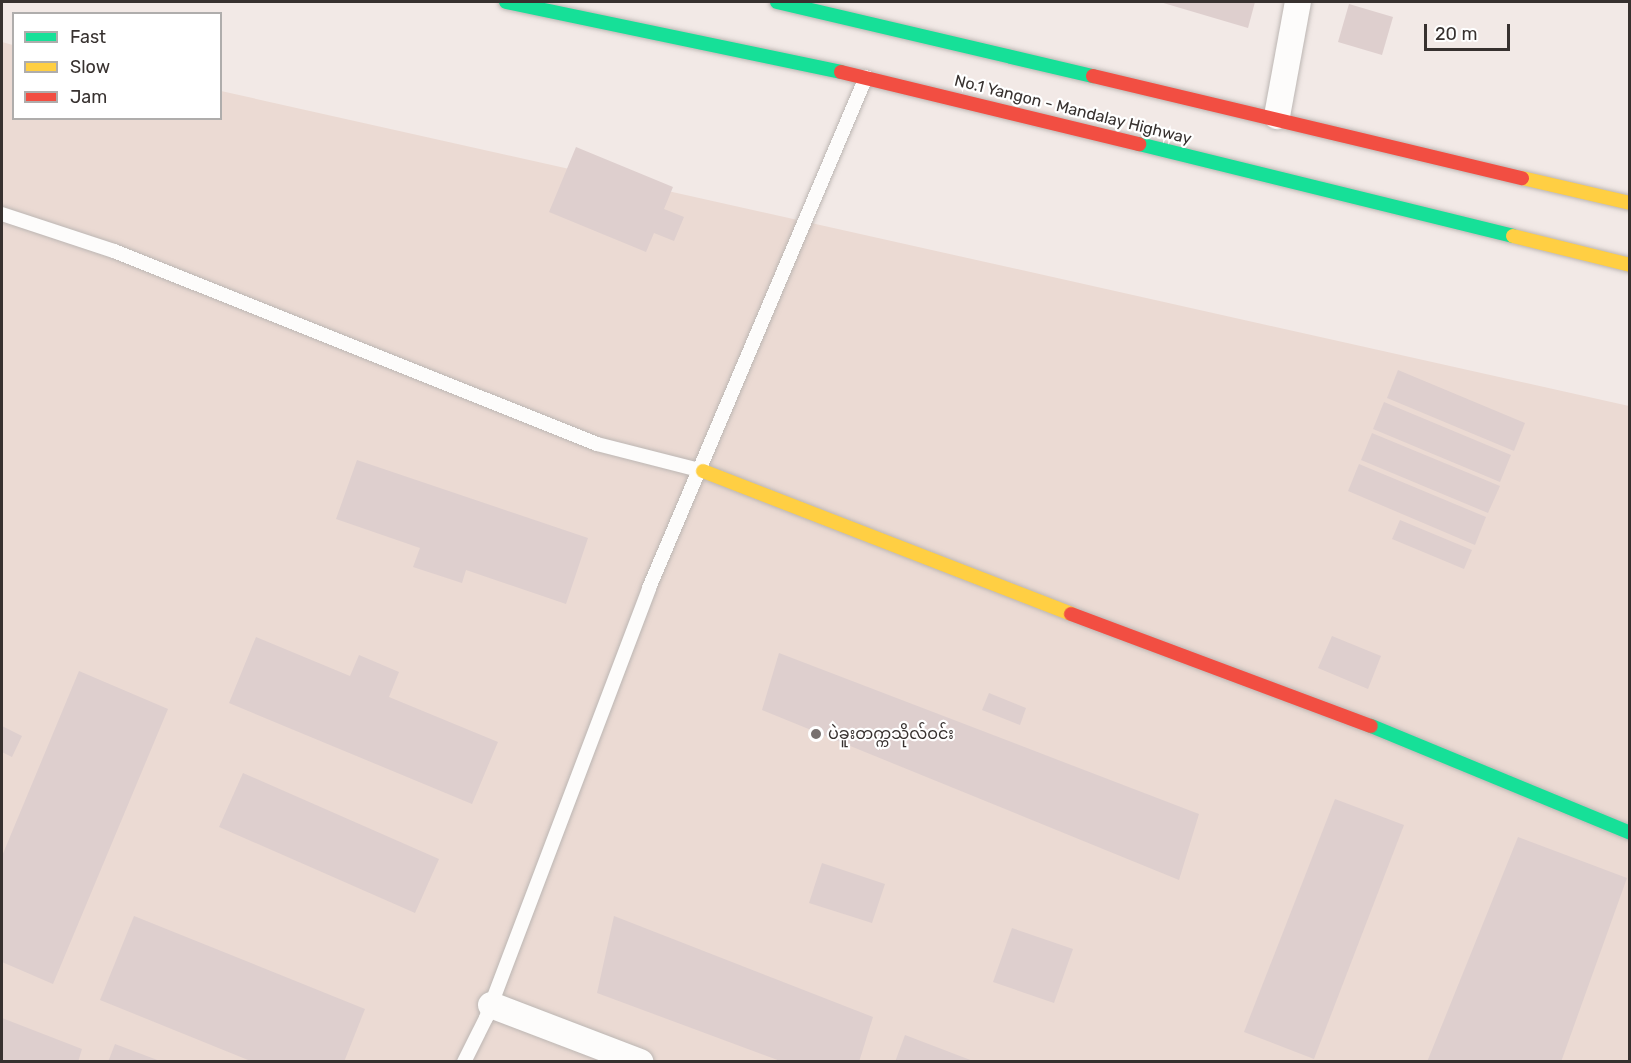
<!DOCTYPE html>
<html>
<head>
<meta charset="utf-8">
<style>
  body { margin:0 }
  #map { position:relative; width:1631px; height:1063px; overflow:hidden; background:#f2e9e6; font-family:Rubik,"Noto Sans Myanmar",sans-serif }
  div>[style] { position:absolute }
  .built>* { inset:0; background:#ebdad3 }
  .building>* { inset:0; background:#decfce }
  .roads { filter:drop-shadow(0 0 2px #bcb6b3) drop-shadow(0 0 2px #bcb6b3) }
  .lane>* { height:14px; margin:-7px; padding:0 7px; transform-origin:7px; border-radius:7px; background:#fdfcfb }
  .street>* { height:26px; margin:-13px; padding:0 13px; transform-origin:13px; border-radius:13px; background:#fdfcfb }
  .fast>* { height:14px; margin:-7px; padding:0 7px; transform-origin:7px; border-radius:7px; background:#16e098 }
  .slow>* { height:14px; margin:-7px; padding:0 7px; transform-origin:7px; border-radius:7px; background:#ffcf43 }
  .jam>* { height:14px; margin:-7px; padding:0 7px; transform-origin:7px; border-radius:7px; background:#f24e42 }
  .dots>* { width:16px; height:16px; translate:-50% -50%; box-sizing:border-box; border:3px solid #fff; border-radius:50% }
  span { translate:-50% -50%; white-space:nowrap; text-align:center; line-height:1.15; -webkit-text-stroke:4.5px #fff; paint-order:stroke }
  .street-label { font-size:16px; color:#37312f }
  .poi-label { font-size:16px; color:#37312f }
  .left { translate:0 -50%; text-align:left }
  .frame { position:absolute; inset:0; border:3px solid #37312f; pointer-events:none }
  .legend { position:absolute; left:12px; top:12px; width:210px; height:108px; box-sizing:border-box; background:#fff; border:2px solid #afadac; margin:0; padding:8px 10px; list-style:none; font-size:18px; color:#37312f }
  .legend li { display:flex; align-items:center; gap:12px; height:30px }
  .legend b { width:30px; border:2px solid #afadac }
  .scale { position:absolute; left:1424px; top:24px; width:86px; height:27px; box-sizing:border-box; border:3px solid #37312f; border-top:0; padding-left:8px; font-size:18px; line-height:21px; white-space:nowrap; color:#37312f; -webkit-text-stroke:4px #fff; paint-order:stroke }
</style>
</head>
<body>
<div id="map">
  <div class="built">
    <i style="clip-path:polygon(2px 42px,13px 45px,14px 118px,220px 118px,221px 91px,1629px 406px,1629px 1061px,2px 1062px)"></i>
  </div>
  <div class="building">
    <i style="clip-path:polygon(1160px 2px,1255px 2px,1248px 28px)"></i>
    <i style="clip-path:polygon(1349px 4px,1393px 17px,1382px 55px,1338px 42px)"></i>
    <i style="clip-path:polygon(576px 147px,673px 187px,664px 209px,684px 217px,674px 241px,654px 233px,646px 252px,549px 212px)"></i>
    <i style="clip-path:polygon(1398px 370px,1525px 423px,1514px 451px,1387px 398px)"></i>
    <i style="clip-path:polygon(1384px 402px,1511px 455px,1500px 482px,1373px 429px)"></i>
    <i style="clip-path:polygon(1372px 433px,1500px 486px,1488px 513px,1361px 460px)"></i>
    <i style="clip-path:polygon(357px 460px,588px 538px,566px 604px,466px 570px,462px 583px,413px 567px,420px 548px,336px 519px)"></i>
    <i style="clip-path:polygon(1359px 464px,1486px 517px,1475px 545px,1348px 491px)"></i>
    <i style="clip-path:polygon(1400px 520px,1472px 550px,1464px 569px,1392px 539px)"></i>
    <i style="clip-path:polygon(1332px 636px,1381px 656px,1368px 689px,1318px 668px)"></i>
    <i style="clip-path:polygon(256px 637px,350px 676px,359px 655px,399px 672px,389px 697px,498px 742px,472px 804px,229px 703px)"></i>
    <i style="clip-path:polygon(779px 653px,1199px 814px,1179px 880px,762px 710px)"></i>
    <i style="clip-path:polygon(79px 671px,168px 709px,53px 984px,2px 962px,2px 856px)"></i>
    <i style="clip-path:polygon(989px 693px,1026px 708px,1020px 725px,982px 710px)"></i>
    <i style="clip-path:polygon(2px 726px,22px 736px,12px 757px,2px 752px)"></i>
    <i style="clip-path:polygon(243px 773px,439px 859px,415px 913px,219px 827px)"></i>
    <i style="clip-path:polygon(1335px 799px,1404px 825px,1314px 1059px,1244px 1032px)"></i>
    <i style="clip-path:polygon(1518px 837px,1627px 878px,1561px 1062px,1427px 1062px)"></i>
    <i style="clip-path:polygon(822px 863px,885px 884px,872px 923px,809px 903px)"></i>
    <i style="clip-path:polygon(134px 916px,365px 1009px,344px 1062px,253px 1062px,100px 1000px)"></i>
    <i style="clip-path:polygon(614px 916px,873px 1017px,859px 1062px,783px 1062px,597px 993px)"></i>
    <i style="clip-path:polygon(1012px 928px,1073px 949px,1054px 1003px,993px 982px)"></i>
    <i style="clip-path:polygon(2px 1018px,82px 1049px,78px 1062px,2px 1062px)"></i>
    <i style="clip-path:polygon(905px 1035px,973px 1061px,973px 1062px,895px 1062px)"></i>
    <i style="clip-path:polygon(115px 1044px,160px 1061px,160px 1062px,108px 1062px)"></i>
  </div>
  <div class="roads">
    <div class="lane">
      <i style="left:2px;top:214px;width:118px;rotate:18.3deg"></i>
      <i style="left:114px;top:251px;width:520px;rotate:21.78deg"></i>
      <i style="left:597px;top:444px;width:109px;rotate:14.3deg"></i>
      <i style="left:464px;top:1062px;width:49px;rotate:-63.4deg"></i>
      <i style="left:486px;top:1018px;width:460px;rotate:-69.2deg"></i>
      <i style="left:649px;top:588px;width:555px;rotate:-66.99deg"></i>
    </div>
    <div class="street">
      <i style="left:1277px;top:116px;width:116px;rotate:-79.6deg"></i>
      <i style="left:491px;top:1005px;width:160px;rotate:20.9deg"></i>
    </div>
    <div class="fast">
      <i style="left:506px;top:2px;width:342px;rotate:11.8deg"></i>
      <i style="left:777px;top:2px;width:325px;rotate:13.2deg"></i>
      <i style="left:1139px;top:144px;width:385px;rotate:13.8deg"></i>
      <i style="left:1371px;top:726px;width:280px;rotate:22.4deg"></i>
    </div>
    <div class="slow">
      <i style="left:1522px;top:178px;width:111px;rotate:13deg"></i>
      <i style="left:1513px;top:236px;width:121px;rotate:13.9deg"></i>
      <i style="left:703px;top:471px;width:395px;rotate:21.2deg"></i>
    </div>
    <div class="jam">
      <i style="left:841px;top:72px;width:307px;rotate:13.6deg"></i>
      <i style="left:1093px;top:76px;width:441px;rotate:13.4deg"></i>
      <i style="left:1071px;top:614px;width:320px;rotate:20.5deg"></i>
    </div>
  </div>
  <div class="dots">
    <i style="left:816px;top:734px;background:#78716f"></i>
  </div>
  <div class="street-label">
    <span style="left:1073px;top:110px;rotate:14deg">No.1 Yangon - Mandalay Highway</span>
  </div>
  <div class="poi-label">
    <span class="left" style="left:828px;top:734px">ပဲခူးတက္ကသိုလ်ဝင်း</span>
  </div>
  <div class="frame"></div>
  <ul class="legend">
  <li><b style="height:8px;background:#16e098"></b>Fast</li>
  <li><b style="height:8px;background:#ffcf43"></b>Slow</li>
  <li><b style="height:8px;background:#f24e42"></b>Jam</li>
  </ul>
  <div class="scale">20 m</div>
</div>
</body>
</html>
